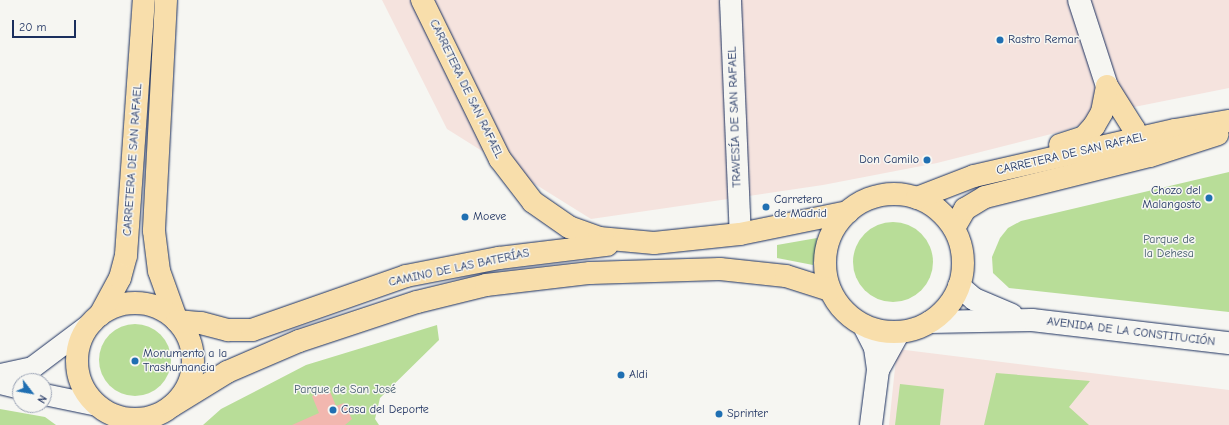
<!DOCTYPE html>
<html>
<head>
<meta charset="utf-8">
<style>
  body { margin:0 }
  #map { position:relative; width:1229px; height:425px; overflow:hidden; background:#f6f6f2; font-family:"Comic Neue",sans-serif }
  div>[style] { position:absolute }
  .built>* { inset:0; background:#f5e3de }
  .green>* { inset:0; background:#b8dd98 }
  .round { border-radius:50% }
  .building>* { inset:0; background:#f2b7af }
  .roads { filter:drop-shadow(0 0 1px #1b2f5e) drop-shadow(0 0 1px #1b2f5e) }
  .minor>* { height:21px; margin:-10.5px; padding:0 10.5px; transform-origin:10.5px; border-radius:10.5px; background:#f6f6f2 }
  .tertiary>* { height:22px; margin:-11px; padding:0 11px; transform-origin:11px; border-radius:11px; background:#f6f6f2 }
  .secondary>* { height:22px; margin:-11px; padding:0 11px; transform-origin:11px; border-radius:11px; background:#f6f6f2 }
  .primary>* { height:22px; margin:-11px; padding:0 11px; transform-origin:11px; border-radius:11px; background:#f8deab }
  .primary>.ring { margin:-11px; padding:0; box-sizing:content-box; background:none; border:22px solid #f8deab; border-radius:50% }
  .dots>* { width:11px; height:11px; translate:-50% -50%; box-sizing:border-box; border:2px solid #f6f6f2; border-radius:50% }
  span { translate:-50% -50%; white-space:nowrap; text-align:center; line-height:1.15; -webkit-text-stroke:3px #f6f6f2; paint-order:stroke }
  .poi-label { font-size:12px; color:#1b2f5e }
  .left { translate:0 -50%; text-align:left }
  .right { translate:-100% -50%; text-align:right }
  .street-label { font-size:12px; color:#1b2f5e }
  .park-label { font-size:12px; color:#425a6c }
  .north { position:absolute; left:12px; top:373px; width:40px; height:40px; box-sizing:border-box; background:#f6f6f2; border:1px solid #9ea6b7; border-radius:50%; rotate:121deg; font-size:11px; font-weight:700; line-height:16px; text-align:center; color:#1b2f5e }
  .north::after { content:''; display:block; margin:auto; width:14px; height:18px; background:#1f6fb2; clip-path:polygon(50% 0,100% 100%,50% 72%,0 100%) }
  .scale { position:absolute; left:12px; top:20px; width:64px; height:18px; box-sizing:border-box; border:2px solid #1b2f5e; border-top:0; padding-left:5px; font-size:12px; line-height:14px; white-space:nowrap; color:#1b2f5e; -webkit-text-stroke:3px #f6f6f2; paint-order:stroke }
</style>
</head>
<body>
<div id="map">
  <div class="built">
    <i style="clip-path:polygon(382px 0,1229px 0,1229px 88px,1124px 109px,1063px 131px,937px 163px,823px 185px,591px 219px,447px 129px)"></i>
    <i style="clip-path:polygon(897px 349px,1229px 390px,1229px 425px,889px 425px)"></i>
  </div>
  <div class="green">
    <i style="clip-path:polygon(1229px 172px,1229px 312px,1009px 288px,993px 273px,992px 257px,1000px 238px,1008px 228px,1021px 221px)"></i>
    <i class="round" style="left:853px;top:222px;width:80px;height:80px"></i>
    <i style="clip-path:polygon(817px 238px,813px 265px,777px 258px,777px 245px)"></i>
    <i class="round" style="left:99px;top:324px;width:72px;height:72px"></i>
    <i style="clip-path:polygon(437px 325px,439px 340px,380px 398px,375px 419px,379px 425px,203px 425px,221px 409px,306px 365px)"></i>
    <i style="clip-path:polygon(996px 373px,1090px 381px,1069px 407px,1089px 425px,984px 425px)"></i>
    <i style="clip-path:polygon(900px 384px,944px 389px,940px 425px,895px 425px)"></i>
    <i style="clip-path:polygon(0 409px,45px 417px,56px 425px,0 425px)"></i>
  </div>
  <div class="building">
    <i style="clip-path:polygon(329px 389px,336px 406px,344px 403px,352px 419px,345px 425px,292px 425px,319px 413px,312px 396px)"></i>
  </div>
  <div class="roads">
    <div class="minor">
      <i style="left:730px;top:0;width:234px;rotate:87.6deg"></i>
      <i style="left:0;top:374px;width:33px;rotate:-12deg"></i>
      <i style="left:32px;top:367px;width:75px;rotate:-36.9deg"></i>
      <i style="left:0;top:383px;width:21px;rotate:14deg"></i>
      <i style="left:44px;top:394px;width:54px;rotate:11.7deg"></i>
    </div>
    <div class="tertiary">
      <i style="left:864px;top:326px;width:25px;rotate:63deg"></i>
      <i style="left:875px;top:348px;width:22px;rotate:82deg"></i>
      <i style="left:878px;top:370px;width:55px;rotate:97.3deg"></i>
      <i style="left:878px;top:370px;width:43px;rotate:-61.1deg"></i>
    </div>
    <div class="secondary">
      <i style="left:1079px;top:0;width:90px;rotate:72deg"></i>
      <i style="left:959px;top:286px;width:20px;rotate:41deg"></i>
      <i style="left:974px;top:299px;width:41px;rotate:22.8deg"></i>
      <i style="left:930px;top:322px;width:102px;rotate:-1.1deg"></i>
      <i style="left:1032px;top:320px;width:198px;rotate:6.7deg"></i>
    </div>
    <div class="primary">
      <i style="left:166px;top:0;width:231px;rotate:93deg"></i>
      <i style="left:154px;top:231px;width:40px;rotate:82.9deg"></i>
      <i style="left:159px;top:271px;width:53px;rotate:70.2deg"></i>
      <i style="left:422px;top:0;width:177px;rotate:63.9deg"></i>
      <i style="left:500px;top:159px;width:54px;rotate:52.5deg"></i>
      <i style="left:533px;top:202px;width:44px;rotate:34.8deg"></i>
      <i style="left:569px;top:227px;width:32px;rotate:20deg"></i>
      <i style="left:599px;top:238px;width:55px;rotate:5.2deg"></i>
      <i style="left:654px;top:243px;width:86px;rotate:-6deg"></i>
      <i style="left:740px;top:234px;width:110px;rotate:-11.5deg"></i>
      <i style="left:1107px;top:86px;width:51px;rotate:57.9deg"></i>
      <i style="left:1134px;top:129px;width:14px;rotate:90deg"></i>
      <i style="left:1134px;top:143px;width:10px;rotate:127deg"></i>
      <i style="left:1060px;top:145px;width:25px;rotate:-18deg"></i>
      <i style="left:1084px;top:137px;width:15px;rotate:-48deg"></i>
      <i style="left:1094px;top:126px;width:16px;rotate:-60deg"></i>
      <i style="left:1102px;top:112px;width:26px;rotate:-79deg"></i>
      <i class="ring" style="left:825px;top:194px;width:116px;height:116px"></i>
      <i style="left:917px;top:198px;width:61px;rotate:-21.1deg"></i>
      <i style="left:974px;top:176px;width:206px;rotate:-12.9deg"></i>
      <i style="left:1175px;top:130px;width:55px;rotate:-9.5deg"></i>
      <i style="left:954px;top:228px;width:22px;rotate:-60deg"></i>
      <i style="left:965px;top:209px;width:23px;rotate:-31deg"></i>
      <i style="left:985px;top:197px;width:170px;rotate:-14deg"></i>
      <i style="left:1150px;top:156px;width:71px;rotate:-17.9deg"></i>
      <i class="ring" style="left:77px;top:303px;width:94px;height:94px"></i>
      <i style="left:100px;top:315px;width:42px;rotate:-61.6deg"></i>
      <i style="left:120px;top:278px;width:24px;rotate:-75deg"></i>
      <i style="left:126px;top:255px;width:256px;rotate:-86deg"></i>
      <i style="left:177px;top:321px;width:24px;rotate:5deg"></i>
      <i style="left:201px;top:323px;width:28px;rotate:15deg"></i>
      <i style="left:228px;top:330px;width:24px"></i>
      <i style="left:252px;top:330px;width:163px;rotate:-19.3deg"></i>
      <i style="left:406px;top:276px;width:95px;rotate:-11deg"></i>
      <i style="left:499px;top:258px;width:109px;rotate:-6.9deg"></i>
      <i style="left:172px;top:406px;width:65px;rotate:-31.7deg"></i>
      <i style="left:227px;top:372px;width:78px;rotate:-23.3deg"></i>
      <i style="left:299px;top:341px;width:124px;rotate:-18.3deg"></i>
      <i style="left:417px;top:302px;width:71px;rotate:-13.8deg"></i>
      <i style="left:486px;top:285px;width:105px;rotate:-6.6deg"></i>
      <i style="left:590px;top:273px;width:130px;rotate:-1.8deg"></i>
      <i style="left:720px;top:269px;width:66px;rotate:6.1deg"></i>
      <i style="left:786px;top:276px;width:46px;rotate:17.7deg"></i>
    </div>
  </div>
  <div class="dots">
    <i style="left:1000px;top:40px;background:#1f6fb2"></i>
    <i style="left:927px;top:160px;background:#1f6fb2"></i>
    <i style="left:1209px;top:198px;background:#1f6fb2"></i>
    <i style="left:766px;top:207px;background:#1f6fb2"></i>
    <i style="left:465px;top:217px;background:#1f6fb2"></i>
    <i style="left:135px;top:361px;background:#1f6fb2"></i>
    <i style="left:621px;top:375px;background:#1f6fb2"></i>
    <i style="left:333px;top:410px;background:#1f6fb2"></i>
    <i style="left:719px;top:414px;background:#1f6fb2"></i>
  </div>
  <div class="poi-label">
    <span class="left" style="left:1008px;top:40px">Rastro Remar</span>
    <span class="right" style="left:919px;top:160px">Don Camilo</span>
    <span class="right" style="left:1201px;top:198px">Chozo del<br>Malangosto</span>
    <span class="left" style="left:774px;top:207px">Carretera<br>de Madrid</span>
    <span class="left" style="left:473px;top:217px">Moeve</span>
    <span class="left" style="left:143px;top:361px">Monumento a la<br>Trashumancia</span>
    <span class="left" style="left:629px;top:375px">Aldi</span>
    <span class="left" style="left:341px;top:410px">Casa del Deporte</span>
    <span class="left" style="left:727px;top:414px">Sprinter</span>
  </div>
  <div class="street-label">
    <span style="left:466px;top:89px;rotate:64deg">CARRETERA DE SAN RAFAEL</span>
    <span style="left:735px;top:117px;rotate:-92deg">TRAVESÍA DE SAN RAFAEL</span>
    <span style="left:1071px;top:154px;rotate:-13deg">CARRETERA DE SAN RAFAEL</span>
    <span style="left:133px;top:160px;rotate:-86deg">CARRETERA DE SAN RAFAEL</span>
    <span style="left:459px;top:268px;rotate:-12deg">CAMINO DE LAS BATERÍAS</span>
    <span style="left:1131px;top:332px;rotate:7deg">AVENIDA DE LA CONSTITUCIÓN</span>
  </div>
  <div class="park-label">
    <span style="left:1169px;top:247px">Parque de<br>la Dehesa</span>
    <span style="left:345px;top:390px">Parque de San José</span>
  </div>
  <div class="north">N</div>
  <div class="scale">20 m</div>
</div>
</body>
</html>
